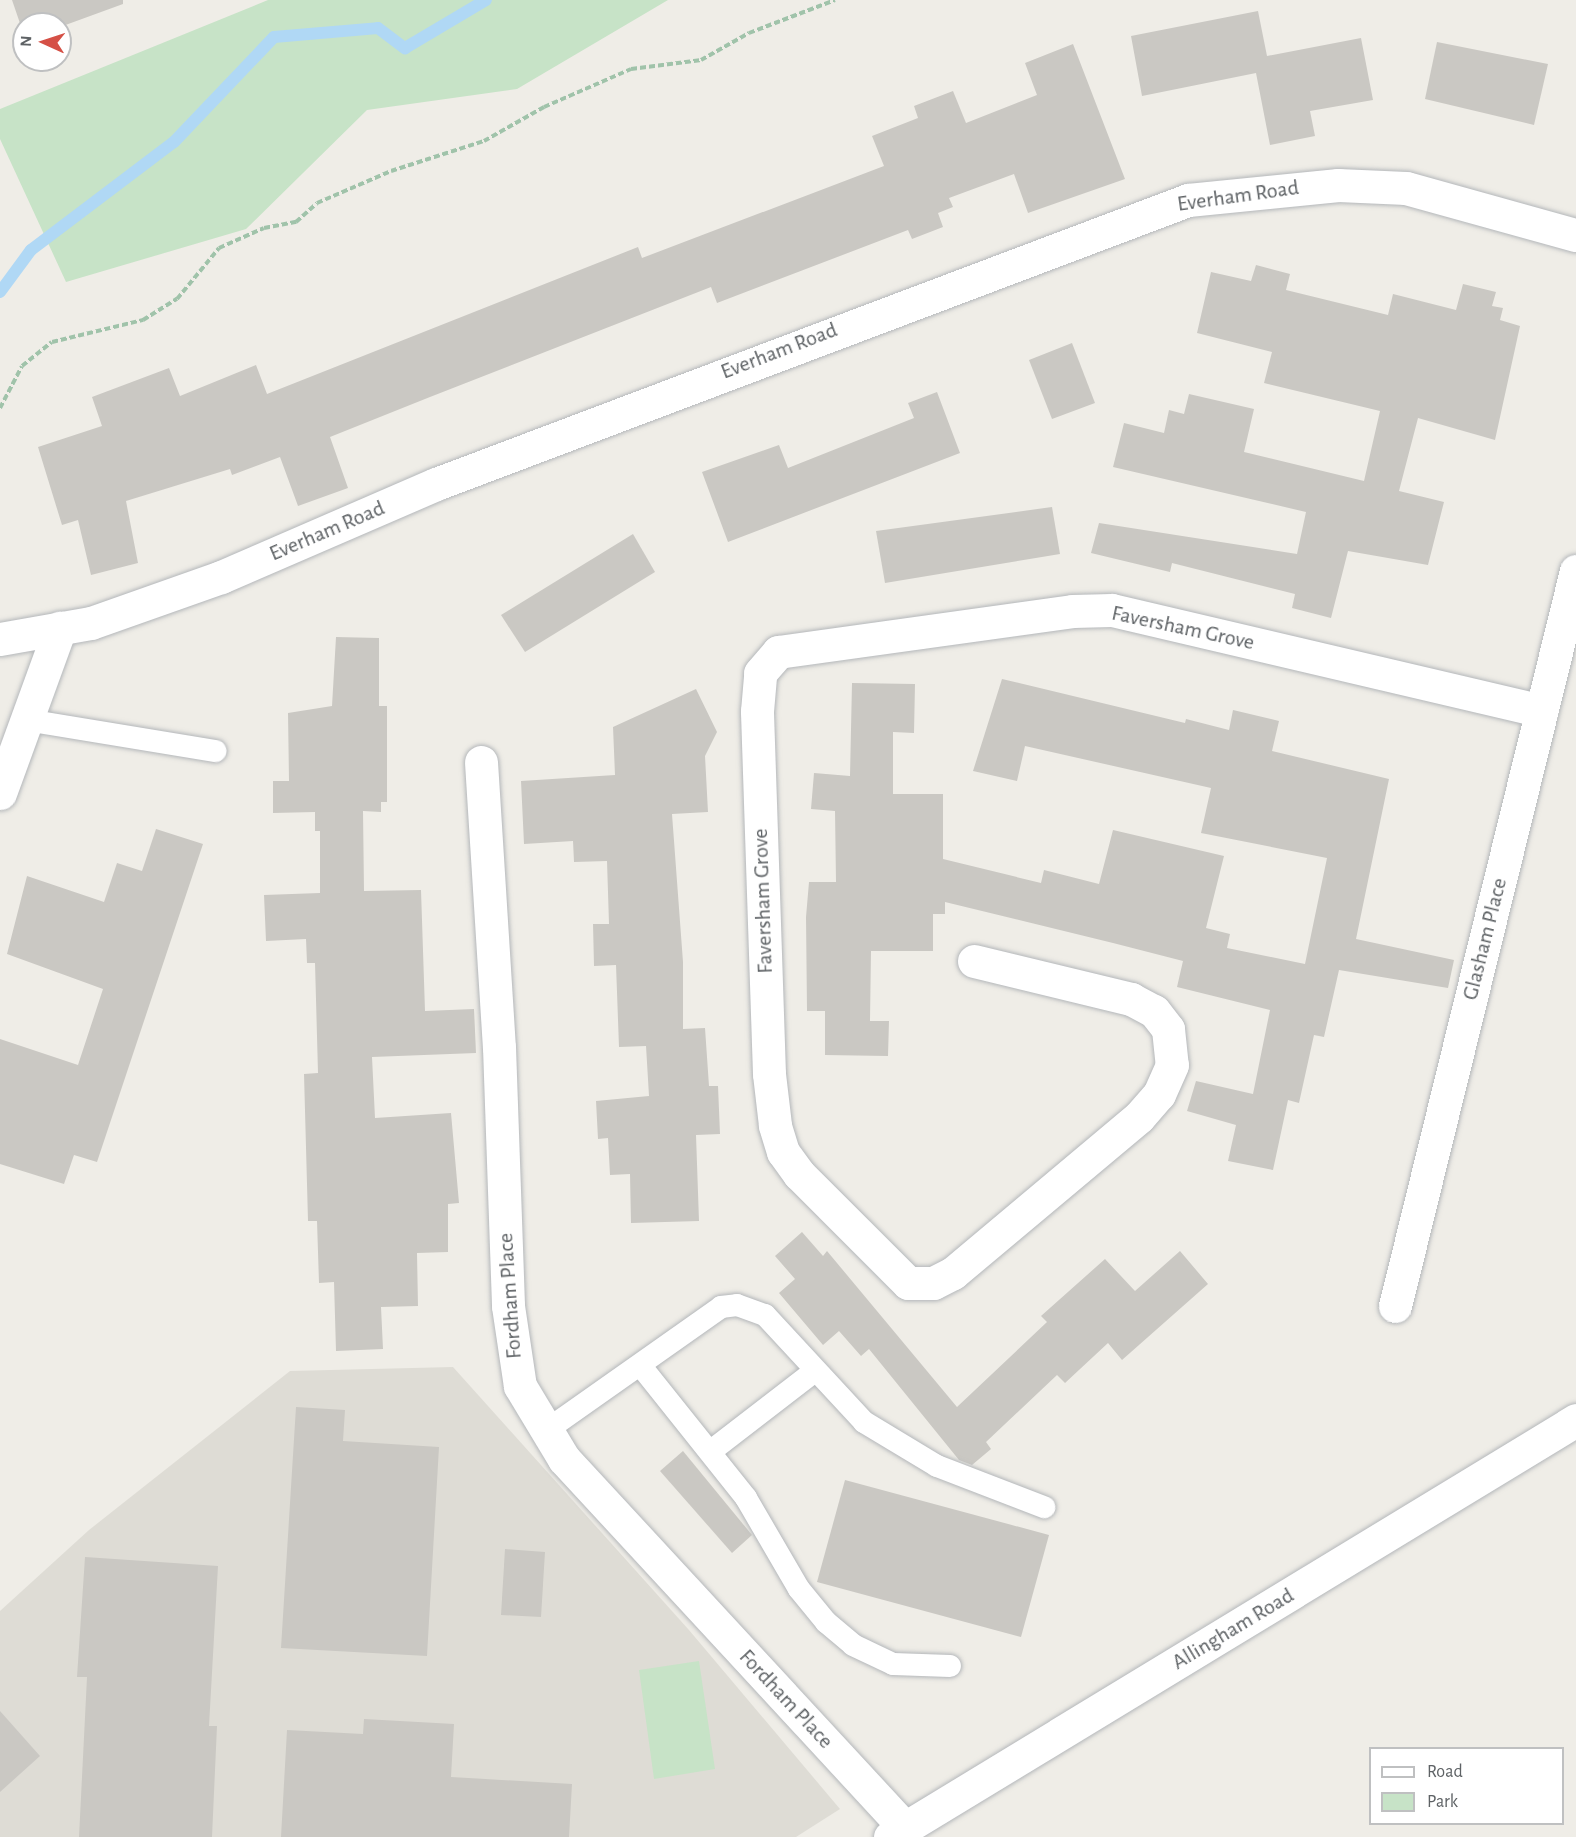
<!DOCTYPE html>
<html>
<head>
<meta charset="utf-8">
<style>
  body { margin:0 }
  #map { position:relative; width:1576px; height:1837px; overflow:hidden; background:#efede7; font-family:"Alegreya Sans",sans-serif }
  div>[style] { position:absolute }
  .education>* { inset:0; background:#dedcd5 }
  .green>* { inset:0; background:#c7e3c7 }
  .stream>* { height:12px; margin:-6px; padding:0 6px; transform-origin:6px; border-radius:6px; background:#b0d8f5 }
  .building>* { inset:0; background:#cac8c3 }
  .path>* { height:4px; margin-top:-2px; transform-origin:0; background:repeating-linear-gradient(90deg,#a0c3aa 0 6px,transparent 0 9px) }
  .roads { filter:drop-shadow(0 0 2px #b4b7ba) drop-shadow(0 0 2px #b4b7ba) }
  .lane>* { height:22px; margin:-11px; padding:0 11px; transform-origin:11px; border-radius:11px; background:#fff }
  .street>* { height:33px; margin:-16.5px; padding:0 16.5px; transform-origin:16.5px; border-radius:16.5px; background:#fff }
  span { translate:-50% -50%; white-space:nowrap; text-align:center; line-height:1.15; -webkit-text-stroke:4.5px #fff; paint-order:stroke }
  .street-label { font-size:22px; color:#5e6265 }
  .legend { position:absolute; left:1369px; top:1747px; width:195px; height:78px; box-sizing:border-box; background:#fff; border:2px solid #bfc0c1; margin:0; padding:8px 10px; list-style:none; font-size:18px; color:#5e6265 }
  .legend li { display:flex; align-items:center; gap:12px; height:30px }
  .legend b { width:30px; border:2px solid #bfc0c1 }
  .north { position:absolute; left:12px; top:12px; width:60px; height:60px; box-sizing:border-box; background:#fff; border:2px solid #bfc0c1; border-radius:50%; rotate:273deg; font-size:16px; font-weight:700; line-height:24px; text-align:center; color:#5e6265 }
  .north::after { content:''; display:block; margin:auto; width:21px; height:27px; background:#d55046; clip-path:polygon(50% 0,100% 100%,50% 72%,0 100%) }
</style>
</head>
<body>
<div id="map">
  <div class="education">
    <i style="clip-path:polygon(453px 1367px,689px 1630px,840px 1809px,796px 1837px,0 1837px,0 1611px,89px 1530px,290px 1371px)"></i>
  </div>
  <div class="green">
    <i style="clip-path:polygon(268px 0,668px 0,517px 89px,367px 110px,246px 229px,66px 282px,0 139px,0 109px)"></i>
    <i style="clip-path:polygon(699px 1661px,715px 1769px,654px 1779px,639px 1670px)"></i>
  </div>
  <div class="stream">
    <i style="left:0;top:292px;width:52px;rotate:-53.6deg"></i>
    <i style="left:31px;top:250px;width:179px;rotate:-37.1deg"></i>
    <i style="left:174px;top:142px;width:145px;rotate:-46.4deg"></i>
    <i style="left:274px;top:37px;width:104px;rotate:-4.9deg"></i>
    <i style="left:378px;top:28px;width:34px;rotate:37deg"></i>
    <i style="left:405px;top:48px;width:94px;rotate:-30.7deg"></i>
  </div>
  <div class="building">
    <i style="clip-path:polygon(12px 0,123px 0,123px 4px,60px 27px,24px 24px,24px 35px)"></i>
    <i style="clip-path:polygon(1258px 11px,1267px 56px,1361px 38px,1373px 100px,1310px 111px,1315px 136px,1270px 145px,1256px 73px,1142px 96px,1131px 36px)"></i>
    <i style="clip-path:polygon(1437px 42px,1548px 64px,1534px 125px,1425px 99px)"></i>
    <i style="clip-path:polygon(1073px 44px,1125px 179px,1028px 213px,1014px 174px,949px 198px,953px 207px,938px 213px,943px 227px,912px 239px,908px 230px,717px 303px,711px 287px,430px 397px,330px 437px,348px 488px,298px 506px,280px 457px,232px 475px,230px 469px,126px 501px,138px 563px,91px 575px,78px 520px,62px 525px,38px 447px,102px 426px,92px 397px,169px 368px,180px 396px,256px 365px,267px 394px,638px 247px,642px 258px,884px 166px,872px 136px,918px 118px,914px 106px,953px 91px,966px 123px,1037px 95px,1025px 63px)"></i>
    <i style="clip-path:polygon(1256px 265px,1290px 274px,1286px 290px,1388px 315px,1393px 294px,1456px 310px,1463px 284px,1496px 292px,1492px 306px,1503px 308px,1500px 320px,1520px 326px,1495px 440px,1418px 418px,1399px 491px,1444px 502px,1428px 565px,1348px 551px,1331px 618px,1292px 608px,1295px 594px,1172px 563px,1170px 572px,1091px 553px,1099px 523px,1297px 554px,1306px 512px,1113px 467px,1124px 423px,1164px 433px,1169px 410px,1184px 414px,1189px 394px,1254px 409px,1244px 452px,1364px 481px,1380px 411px,1264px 383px,1272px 352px,1197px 333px,1211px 272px,1251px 281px)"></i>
    <i style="clip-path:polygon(1072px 343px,1095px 403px,1052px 419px,1029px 360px)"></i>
    <i style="clip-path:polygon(937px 392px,960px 453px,728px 542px,702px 472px,779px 445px,788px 468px,914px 418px,908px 403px)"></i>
    <i style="clip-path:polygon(1052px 507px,1060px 554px,885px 583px,876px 531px)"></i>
    <i style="clip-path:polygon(633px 534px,655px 572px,525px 652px,501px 615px)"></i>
    <i style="clip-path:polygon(336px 637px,379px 638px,379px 706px,387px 706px,387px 802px,381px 802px,381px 812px,363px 811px,364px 891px,421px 890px,425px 1011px,474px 1009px,476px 1053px,372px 1057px,375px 1118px,451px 1113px,459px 1203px,448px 1204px,448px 1252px,417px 1253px,418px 1306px,381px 1307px,383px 1349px,336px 1351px,334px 1282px,319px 1283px,317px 1221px,308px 1221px,304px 1074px,318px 1073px,315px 963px,307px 963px,306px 939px,266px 941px,264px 895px,320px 893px,320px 831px,315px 831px,315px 812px,273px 813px,273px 781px,289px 781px,288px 713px,332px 706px)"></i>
    <i style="clip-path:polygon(1002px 679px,1185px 723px,1186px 719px,1229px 730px,1233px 710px,1279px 721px,1272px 751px,1389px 779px,1356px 939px,1454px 960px,1448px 988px,1339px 970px,1324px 1037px,1314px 1035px,1299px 1103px,1288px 1100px,1273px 1170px,1228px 1161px,1236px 1125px,1187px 1111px,1196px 1081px,1253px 1094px,1270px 1010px,1177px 987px,1183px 961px,1113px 943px,945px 902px,945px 914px,933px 914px,933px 951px,871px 951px,870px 1021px,889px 1021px,888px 1056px,825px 1055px,825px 1011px,807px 1011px,806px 917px,809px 882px,836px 882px,835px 811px,811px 809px,814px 773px,850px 776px,852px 683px,915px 684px,914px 733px,893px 732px,893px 794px,943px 794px,943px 859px,1041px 883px,1044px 870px,1099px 884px,1113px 830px,1224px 856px,1206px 928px,1230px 934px,1227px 948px,1305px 964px,1327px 858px,1201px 833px,1211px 788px,1025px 746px,1017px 781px,973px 771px)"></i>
    <i style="clip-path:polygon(696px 689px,717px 732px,705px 756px,708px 812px,672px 814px,683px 962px,683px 1029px,705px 1028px,709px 1086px,718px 1086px,720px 1134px,696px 1135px,699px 1221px,631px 1223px,630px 1174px,610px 1175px,608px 1138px,598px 1139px,596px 1101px,649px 1096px,646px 1046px,619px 1047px,616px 965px,594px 966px,593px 924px,609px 924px,607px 861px,574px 862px,573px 841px,524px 844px,521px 781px,615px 775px,613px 727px)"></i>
    <i style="clip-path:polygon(156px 829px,203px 844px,97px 1162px,74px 1155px,64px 1184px,0 1164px,0 1039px,78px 1065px,103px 989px,7px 954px,27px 876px,104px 902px,117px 863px,142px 871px)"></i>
    <i style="clip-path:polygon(802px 1232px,823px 1256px,827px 1251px,957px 1407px,1047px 1322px,1041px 1316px,1105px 1259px,1135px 1291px,1180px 1251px,1208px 1284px,1122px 1360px,1108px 1343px,1065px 1383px,1057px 1375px,986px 1442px,991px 1449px,972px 1465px,959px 1460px,869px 1349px,861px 1356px,839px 1331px,823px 1345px,779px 1293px,795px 1279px,775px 1256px)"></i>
    <i style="clip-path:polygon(296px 1407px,345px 1410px,343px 1441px,439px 1447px,427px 1656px,281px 1648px)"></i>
    <i style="clip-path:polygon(683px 1451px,752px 1535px,732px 1553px,660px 1471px)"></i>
    <i style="clip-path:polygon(845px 1480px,1049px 1535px,1021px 1637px,817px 1582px)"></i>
    <i style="clip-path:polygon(505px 1549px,545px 1552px,541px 1617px,501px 1615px)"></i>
    <i style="clip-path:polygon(85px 1557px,218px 1566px,209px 1726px,217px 1726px,212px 1837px,79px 1837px,87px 1677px,77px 1677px)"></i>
    <i style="clip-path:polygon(0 1711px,40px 1756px,0 1792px)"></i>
    <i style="clip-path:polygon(364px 1719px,454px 1724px,451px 1777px,572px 1784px,569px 1837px,281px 1837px,287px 1730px,363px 1734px)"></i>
  </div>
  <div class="path">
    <i style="left:0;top:408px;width:47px;rotate:-62.4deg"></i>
    <i style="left:22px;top:366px;width:38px;rotate:-39deg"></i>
    <i style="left:52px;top:342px;width:94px;rotate:-13.6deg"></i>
    <i style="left:143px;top:320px;width:40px;rotate:-32deg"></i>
    <i style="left:177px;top:299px;width:66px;rotate:-50.5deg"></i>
    <i style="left:219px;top:248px;width:49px;rotate:-24deg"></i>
    <i style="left:264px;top:228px;width:33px;rotate:-11deg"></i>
    <i style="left:296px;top:222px;width:28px;rotate:-42deg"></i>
    <i style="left:317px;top:203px;width:81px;rotate:-23.4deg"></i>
    <i style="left:391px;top:171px;width:98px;rotate:-17.9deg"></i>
    <i style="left:484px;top:141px;width:69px;rotate:-29.5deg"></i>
    <i style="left:544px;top:107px;width:95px;rotate:-23.6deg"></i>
    <i style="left:631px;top:69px;width:71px;rotate:-7.3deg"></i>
    <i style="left:701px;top:60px;width:55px;rotate:-29.4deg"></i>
    <i style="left:749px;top:33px;width:92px;rotate:-21deg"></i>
  </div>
  <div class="roads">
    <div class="lane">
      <i style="left:26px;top:720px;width:192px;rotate:9.3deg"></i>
      <i style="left:640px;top:1365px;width:170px;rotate:51.4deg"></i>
      <i style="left:746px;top:1498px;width:105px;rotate:59.8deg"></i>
      <i style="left:799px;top:1589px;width:43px;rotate:50.7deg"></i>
      <i style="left:826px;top:1622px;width:35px;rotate:40deg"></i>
      <i style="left:853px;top:1645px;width:44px;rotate:25.4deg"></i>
      <i style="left:893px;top:1664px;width:57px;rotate:2deg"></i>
      <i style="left:544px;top:1432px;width:217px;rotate:-35.2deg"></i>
      <i style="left:721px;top:1307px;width:16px;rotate:-7deg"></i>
      <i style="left:737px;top:1305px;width:30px;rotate:20deg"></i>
      <i style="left:765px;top:1315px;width:146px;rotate:47.2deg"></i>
      <i style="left:864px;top:1422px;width:85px;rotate:31.1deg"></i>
      <i style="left:937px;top:1466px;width:115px;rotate:21deg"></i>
      <i style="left:711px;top:1451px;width:131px;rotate:-37.6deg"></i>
    </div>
    <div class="street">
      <i style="left:0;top:639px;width:92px;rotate:-10deg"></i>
      <i style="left:91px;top:623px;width:138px;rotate:-19.5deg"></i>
      <i style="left:221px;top:577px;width:234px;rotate:-23.4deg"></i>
      <i style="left:436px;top:484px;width:804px;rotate:-20.69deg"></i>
      <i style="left:1188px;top:200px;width:151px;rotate:-5.7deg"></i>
      <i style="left:1338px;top:185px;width:68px;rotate:2.5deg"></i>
      <i style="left:1406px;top:188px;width:176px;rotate:15.5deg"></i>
      <i style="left:481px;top:762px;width:286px;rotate:86.4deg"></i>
      <i style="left:499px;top:1047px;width:259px;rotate:88deg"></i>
      <i style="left:508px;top:1306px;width:81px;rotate:81.5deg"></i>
      <i style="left:520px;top:1386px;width:85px;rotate:58.9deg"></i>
      <i style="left:564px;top:1459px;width:502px;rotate:47.26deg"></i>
      <i style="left:0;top:793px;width:176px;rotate:-70deg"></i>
      <i style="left:974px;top:961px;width:162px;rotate:13.6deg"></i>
      <i style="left:1131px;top:999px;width:26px;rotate:28deg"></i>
      <i style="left:1154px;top:1011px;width:23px;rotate:52deg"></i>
      <i style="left:1168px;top:1029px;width:36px;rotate:84deg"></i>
      <i style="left:1172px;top:1065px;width:32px;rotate:114deg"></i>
      <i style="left:1159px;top:1094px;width:30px;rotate:131deg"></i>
      <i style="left:1139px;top:1117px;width:243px;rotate:140deg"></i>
      <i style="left:953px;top:1273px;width:22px;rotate:153deg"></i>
      <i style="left:933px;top:1283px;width:25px;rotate:180deg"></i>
      <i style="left:908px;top:1283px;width:154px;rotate:-135deg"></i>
      <i style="left:799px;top:1174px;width:27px;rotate:-126deg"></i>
      <i style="left:783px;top:1152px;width:28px;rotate:-107deg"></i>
      <i style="left:775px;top:1125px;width:51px;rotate:-96.7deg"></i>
      <i style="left:769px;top:1074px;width:363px;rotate:-91.9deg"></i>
      <i style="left:757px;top:711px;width:38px;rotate:-85deg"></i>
      <i style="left:760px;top:673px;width:28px;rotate:-49deg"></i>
      <i style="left:778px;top:652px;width:297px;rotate:-7.9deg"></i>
      <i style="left:1072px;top:611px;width:40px;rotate:-1.4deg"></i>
      <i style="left:1112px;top:610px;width:441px;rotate:13.2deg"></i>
      <i style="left:1395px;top:1306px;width:757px;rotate:-76.17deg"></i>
      <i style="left:890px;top:1837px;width:803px;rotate:-31.29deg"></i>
    </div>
  </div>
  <div class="street-label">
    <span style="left:1238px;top:196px;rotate:-8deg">Everham Road</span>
    <span style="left:779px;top:351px;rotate:-21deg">Everham Road</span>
    <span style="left:327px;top:531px;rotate:-23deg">Everham Road</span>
    <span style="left:1183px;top:628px;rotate:12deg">Faversham Grove</span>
    <span style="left:763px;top:901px;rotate:-92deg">Faversham Grove</span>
    <span style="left:1485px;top:939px;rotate:-76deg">Glasham Place</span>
    <span style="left:510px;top:1296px;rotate:-94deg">Fordham Place</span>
    <span style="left:1233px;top:1629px;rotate:-31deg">Allingham Road</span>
    <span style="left:786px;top:1699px;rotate:47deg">Fordham Place</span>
  </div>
  <ul class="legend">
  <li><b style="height:8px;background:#fff"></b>Road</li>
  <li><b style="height:16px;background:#c7e3c7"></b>Park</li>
  </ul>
  <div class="north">N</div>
</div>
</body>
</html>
